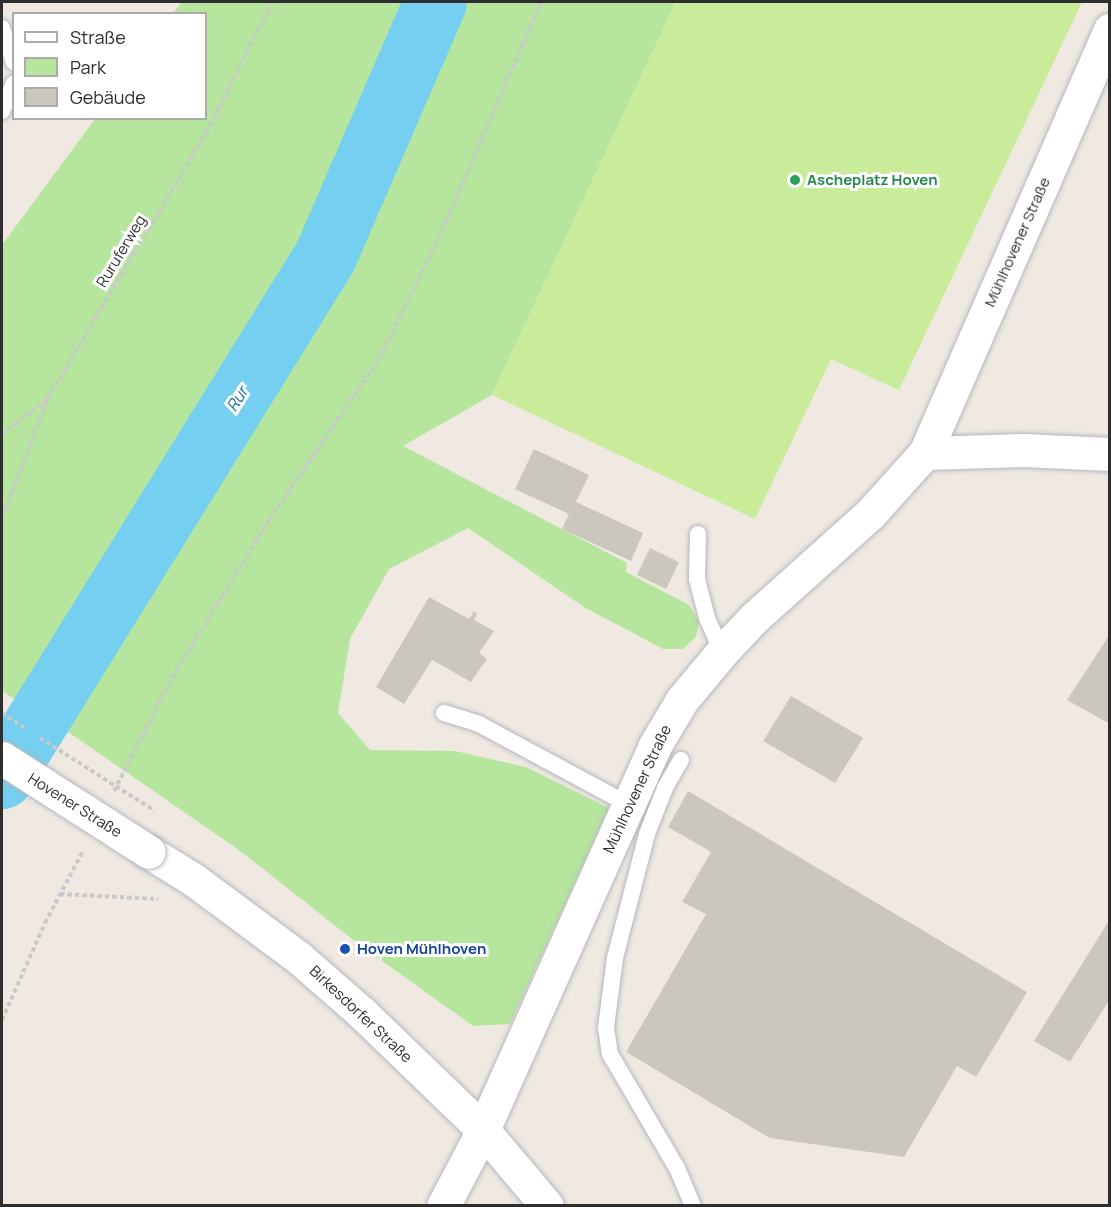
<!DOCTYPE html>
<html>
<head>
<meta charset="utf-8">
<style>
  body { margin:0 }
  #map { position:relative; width:1111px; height:1207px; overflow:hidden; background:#efe9e1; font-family:Manrope,sans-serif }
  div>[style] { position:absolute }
  .green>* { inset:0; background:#b6e59e }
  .pitch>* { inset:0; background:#c9ec9a }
  .river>* { height:63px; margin:-31.5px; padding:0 31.5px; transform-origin:31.5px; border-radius:31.5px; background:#75cff0 }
  .building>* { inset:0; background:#cbc7bf }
  .path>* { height:4px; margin-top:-2px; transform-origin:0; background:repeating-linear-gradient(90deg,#c9c9c9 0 4.5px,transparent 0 7.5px) }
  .roads { filter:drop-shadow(0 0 2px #b4b7c1) drop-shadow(0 0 2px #b4b7c1) }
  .lane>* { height:16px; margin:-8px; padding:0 8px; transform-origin:8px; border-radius:8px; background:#fff }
  .street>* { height:33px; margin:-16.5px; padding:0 16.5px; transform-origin:16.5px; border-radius:16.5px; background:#fff }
  .secondary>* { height:33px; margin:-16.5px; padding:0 16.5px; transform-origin:16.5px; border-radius:16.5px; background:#fff }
  .path-bridge>* { height:4px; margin-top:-2px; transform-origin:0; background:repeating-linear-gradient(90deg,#c9c9c9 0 4.5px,transparent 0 7.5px) }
  .bridges { filter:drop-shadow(0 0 2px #b4b7c1) drop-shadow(0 0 2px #b4b7c1) }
  .secondary-bridge>* { height:33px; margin:-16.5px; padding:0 16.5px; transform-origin:16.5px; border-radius:16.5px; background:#fff }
  .dots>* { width:16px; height:16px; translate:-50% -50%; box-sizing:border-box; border:3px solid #fff; border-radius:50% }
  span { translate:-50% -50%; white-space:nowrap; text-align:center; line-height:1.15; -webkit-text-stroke:6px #fff; paint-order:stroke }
  .leisure-label { font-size:15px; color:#27864d; font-weight:700 }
  .left { translate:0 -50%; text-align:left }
  .street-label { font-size:15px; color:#2e2e2e }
  .transit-label { font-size:15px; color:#164399; font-weight:700 }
  .water-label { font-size:16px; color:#0d6fa3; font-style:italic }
  .frame { position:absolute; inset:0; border:3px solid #2e2e2e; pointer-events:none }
  .legend { position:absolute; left:12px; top:12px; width:195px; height:108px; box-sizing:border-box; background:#fff; border:2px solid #ababab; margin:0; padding:8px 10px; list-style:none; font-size:18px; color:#2e2e2e }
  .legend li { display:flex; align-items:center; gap:12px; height:30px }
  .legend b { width:30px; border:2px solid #ababab }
</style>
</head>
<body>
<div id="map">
  <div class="green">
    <i style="clip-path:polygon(182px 2px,676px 2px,492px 395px,403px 446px,627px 563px,626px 572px,689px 605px,699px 621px,696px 637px,683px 649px,663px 649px,584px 607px,468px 528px,389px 569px,350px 639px,338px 713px,370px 750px,455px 751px,526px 767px,609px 808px,510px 1024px,473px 1026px,357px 943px,239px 850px,74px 736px,2px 691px,2px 245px,95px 119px,206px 118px,206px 14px,173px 13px)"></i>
  </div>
  <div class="pitch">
    <i style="clip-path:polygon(676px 2px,1082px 2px,899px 390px,831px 359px,755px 519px,492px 395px)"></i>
  </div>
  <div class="river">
    <i style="left:2px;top:777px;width:613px;rotate:-58.2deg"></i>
    <i style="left:325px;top:256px;width:277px;rotate:-66.6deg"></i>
  </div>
  <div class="building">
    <i style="clip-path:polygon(534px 449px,589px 475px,576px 502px,643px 533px,631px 561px,562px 529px,569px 514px,515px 489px)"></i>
    <i style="clip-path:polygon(650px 548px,679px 562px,666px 589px,637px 575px)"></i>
    <i style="clip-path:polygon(429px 597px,469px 619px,474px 611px,477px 614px,474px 620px,494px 631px,479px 653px,487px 659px,471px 682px,432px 660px,404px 704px,376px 687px)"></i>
    <i style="clip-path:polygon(1110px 634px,1110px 724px,1067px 700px)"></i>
    <i style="clip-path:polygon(791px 696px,863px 738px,835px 783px,763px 741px)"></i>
    <i style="clip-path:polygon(688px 791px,1027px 992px,976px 1077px,957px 1066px,904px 1157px,770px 1138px,626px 1052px,706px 914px,682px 902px,711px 852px,668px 827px)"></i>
    <i style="clip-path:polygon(1110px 919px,1110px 999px,1070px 1062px,1034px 1041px)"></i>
  </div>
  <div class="path">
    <i style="left:2px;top:434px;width:58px;rotate:-37.3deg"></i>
    <i style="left:2px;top:518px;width:129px;rotate:-69deg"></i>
    <i style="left:48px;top:398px;width:309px;rotate:-59.2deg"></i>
    <i style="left:206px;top:133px;width:147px;rotate:-63.3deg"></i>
    <i style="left:114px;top:791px;width:135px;rotate:-62.7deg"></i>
    <i style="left:176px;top:671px;width:179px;rotate:-58.3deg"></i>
    <i style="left:270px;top:519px;width:201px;rotate:-55.8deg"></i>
    <i style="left:383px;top:353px;width:155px;rotate:-64.4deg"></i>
    <i style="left:450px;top:213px;width:230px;rotate:-66.7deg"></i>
    <i style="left:60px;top:894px;width:98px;rotate:2.9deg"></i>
    <i style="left:2px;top:1020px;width:106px;rotate:-66.1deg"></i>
    <i style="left:45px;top:923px;width:81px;rotate:-62.2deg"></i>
  </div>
  <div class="roads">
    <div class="lane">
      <i style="left:2px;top:28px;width:36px;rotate:71deg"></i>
      <i style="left:2px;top:111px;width:30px;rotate:-67deg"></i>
      <i style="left:698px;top:534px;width:45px;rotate:91.3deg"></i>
      <i style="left:697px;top:579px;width:40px;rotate:75.6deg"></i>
      <i style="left:707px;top:618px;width:37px;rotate:66deg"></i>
      <i style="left:444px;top:713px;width:37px;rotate:17deg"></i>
      <i style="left:479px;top:724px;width:175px;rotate:28.3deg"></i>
      <i style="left:681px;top:760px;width:32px;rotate:120deg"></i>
      <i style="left:665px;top:788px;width:49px;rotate:111.4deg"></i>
      <i style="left:647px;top:834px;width:128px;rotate:104.5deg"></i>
      <i style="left:615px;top:958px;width:70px;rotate:97.4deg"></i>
      <i style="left:606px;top:1027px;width:27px;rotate:82deg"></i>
      <i style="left:610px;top:1054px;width:132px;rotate:59.6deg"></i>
      <i style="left:677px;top:1168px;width:41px;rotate:67.2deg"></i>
    </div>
    <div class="street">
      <i style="left:925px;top:453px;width:462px;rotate:-66.4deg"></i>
      <i style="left:443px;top:1206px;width:86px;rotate:-62.2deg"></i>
      <i style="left:483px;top:1130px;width:419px;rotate:-65.9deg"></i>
      <i style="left:654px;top:747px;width:55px;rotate:-59.2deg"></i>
      <i style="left:682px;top:700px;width:62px;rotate:-50.2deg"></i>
      <i style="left:722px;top:652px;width:47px;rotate:-46.7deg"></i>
      <i style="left:754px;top:618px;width:156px;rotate:-41.9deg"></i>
      <i style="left:870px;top:514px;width:82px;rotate:-48deg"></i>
      <i style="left:925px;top:453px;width:98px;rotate:-1.8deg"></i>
      <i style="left:1023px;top:450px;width:87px;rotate:2.6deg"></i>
    </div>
    <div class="secondary">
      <i style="left:149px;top:852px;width:53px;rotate:31.9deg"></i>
      <i style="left:194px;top:880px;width:131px;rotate:36.6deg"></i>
      <i style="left:299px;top:958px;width:84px;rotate:41.1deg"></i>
      <i style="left:362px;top:1013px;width:168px;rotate:44deg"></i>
      <i style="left:483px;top:1130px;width:99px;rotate:49.9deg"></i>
    </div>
  </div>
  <div class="path-bridge">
    <i style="left:2px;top:713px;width:29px;rotate:34deg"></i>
    <i style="left:40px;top:738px;width:136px;rotate:32.4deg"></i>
  </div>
  <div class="bridges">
    <div class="secondary-bridge">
      <i style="left:2px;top:758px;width:174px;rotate:32.6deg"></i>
    </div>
  </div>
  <div class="dots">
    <i style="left:795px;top:180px;background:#2e9e5b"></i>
    <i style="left:345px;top:949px;background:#1a4fb4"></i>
  </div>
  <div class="leisure-label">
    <span class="left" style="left:807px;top:180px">Ascheplatz Hoven</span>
  </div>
  <div class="street-label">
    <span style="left:1017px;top:242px;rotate:-66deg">Mühlhovener Straße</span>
    <span style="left:121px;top:251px;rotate:-59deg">Ruruferweg</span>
    <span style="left:637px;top:789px;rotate:-65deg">Mühlhovener Straße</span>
    <span style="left:75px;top:805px;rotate:32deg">Hovener Straße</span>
    <span style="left:361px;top:1014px;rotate:43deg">Birkesdorfer Straße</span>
  </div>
  <div class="transit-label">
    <span class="left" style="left:357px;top:949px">Hoven Mühlhoven</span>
  </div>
  <div class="water-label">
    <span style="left:237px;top:399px;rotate:-58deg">Rur</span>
  </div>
  <div class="frame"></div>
  <ul class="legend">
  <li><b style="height:8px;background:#fff"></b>Straße</li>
  <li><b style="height:16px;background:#b6e59e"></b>Park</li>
  <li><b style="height:16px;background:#cbc7bf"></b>Gebäude</li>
  </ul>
</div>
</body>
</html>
